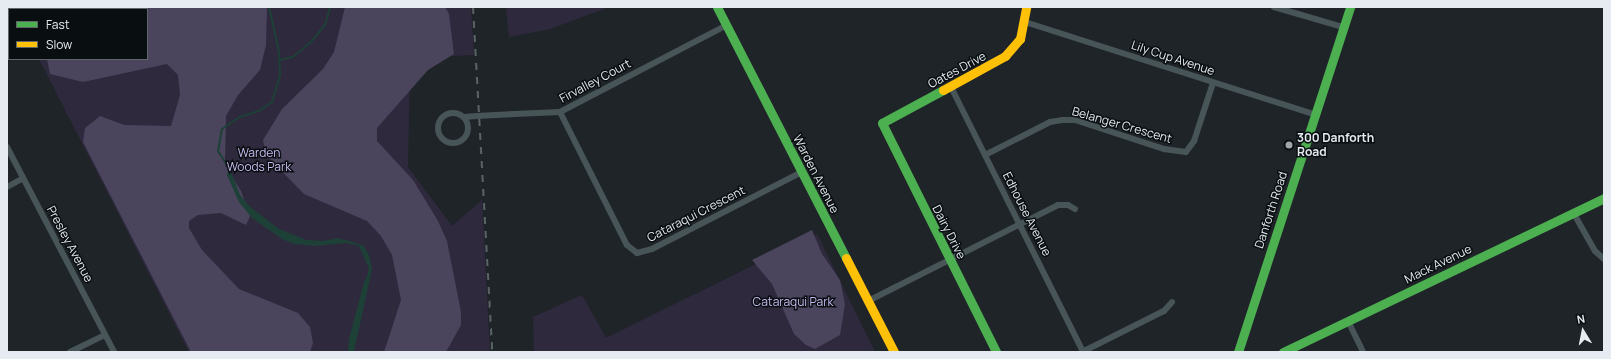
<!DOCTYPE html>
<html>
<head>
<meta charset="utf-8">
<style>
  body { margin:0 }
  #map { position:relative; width:1611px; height:359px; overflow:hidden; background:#1f2428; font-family:Manrope,sans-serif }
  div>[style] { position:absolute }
  .green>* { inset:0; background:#2f293e }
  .forest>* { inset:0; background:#4a445d }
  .water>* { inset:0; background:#1d4037 }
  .stream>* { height:2px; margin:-1px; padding:0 1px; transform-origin:1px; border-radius:1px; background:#1d4037 }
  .street>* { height:6px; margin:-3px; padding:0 3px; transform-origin:3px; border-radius:3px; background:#485558 }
  .street>.ring { margin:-3px; padding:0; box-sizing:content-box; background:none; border:6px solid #485558; border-radius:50% }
  .fast>* { height:9px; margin:-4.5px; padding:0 4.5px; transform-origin:4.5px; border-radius:4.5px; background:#4caf50 }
  .slow>* { height:9px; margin:-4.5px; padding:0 4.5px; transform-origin:4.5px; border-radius:4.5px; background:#ffc107 }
  .rail>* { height:2px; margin-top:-1px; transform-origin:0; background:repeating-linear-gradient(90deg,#596365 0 7px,transparent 0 14px) }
  .street-bridge>* { height:6px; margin:-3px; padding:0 3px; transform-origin:3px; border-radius:3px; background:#485558 }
  .dots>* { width:11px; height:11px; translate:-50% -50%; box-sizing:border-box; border:2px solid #090e11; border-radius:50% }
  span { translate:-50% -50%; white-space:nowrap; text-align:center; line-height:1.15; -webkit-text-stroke:3px #090e11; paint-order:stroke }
  .street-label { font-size:12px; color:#e5ebf0 }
  .poi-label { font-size:12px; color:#e5ebf0; font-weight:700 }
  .left { translate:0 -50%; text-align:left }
  .park-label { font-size:12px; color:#c8b9ef }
  .frame { position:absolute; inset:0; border:8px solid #e5ebf0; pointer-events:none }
  .legend { position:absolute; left:8px; top:8px; width:140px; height:52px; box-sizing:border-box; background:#090e11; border:1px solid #61666a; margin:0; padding:5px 7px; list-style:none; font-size:12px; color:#e5ebf0 }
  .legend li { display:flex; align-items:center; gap:8px; height:20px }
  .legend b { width:20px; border:1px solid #61666a }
  .north { position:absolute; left:1563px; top:311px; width:40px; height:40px; -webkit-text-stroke:3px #090e11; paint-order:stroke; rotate:350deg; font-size:11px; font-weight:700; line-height:16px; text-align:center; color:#e5ebf0 }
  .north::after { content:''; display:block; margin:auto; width:14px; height:18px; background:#e5ebf0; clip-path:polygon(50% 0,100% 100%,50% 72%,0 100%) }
</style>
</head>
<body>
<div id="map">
  <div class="green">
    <i style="clip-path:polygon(47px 7px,471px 7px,474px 55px,410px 58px,408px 167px,452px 226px,482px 200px,490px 352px,189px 352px,39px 59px,147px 59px,147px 9px)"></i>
    <i style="clip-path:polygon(506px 7px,609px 7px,550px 29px,509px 37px)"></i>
    <i style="clip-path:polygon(817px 234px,875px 352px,534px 352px,533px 317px,582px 295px,606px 338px)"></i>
  </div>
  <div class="forest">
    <i style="clip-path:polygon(63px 7px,267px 7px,266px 45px,260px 70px,238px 95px,226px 116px,225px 165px,241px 191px,250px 216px,246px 225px,221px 213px,198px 215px,189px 221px,189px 228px,202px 250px,239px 289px,298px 313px,310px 327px,313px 343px,310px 352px,191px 352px,83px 142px,85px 128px,100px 116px,124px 125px,171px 126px,180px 95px,178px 75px,167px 64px,83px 82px,50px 74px,47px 59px,147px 59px,147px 9px,59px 9px)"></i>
    <i style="clip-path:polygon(345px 7px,445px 7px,449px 14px,454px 54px,428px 70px,377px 128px,377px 141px,413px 180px,438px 221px,447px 241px,461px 312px,461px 325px,446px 352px,384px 352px,401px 300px,392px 255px,381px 236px,367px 221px,304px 194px,266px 155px,263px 140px,282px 109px,323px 69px,334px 52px)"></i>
    <i style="clip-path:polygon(812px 230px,822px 254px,840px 280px,845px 304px,840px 335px,815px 349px,806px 345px,794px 334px,772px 284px,752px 260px)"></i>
  </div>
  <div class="water">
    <i style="clip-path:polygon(229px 167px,240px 195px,248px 205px,279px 229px,314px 243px,338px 238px,363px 245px,369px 255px,372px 269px,354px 352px,348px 352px,349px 339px,364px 282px,370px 271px,359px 246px,346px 243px,315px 246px,294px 244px,282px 239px,252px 218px,239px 202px,227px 175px)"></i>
  </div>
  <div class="stream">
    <i style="left:280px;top:60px;width:13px;rotate:-13deg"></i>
    <i style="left:293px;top:57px;width:23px;rotate:-40deg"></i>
    <i style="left:311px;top:42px;width:22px;rotate:-51deg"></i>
    <i style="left:325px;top:25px;width:19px;rotate:-74deg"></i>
    <i style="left:229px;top:168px;width:20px;rotate:-123deg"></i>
    <i style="left:218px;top:151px;width:22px;rotate:-80deg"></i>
    <i style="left:222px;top:129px;width:22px;rotate:-34deg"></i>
    <i style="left:240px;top:117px;width:20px;rotate:-18deg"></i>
    <i style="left:259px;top:111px;width:16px;rotate:-35deg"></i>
    <i style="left:272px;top:102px;width:27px;rotate:-73deg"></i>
    <i style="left:280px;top:76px;width:24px;rotate:-92deg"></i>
    <i style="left:279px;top:52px;width:46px;rotate:-102.5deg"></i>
    <i style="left:309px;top:241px;width:14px;rotate:4deg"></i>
    <i style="left:368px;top:278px;width:11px;rotate:-80deg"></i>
  </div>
  <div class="street">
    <i style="left:1274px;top:7px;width:72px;rotate:16.2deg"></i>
    <i style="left:1025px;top:22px;width:303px;rotate:17.7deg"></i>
    <i style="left:951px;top:87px;width:296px;rotate:63.5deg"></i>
    <i style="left:560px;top:112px;width:149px;rotate:63.3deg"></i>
    <i style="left:627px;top:245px;width:13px;rotate:39deg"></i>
    <i style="left:637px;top:253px;width:16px;rotate:-15deg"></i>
    <i style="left:652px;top:249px;width:169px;rotate:-27.2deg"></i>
    <i class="ring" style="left:438px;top:113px;width:24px;height:24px"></i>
    <i style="left:514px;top:114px;width:46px;rotate:-2.5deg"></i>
    <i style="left:560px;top:112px;width:188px;rotate:-27.5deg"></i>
    <i style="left:464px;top:117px;width:13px;rotate:-4deg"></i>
    <i style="left:7px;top:147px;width:231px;rotate:62.4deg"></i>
    <i style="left:985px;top:155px;width:73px;rotate:-26.9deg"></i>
    <i style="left:1050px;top:122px;width:12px;rotate:-9deg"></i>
    <i style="left:1062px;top:120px;width:13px"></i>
    <i style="left:1075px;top:120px;width:94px;rotate:18deg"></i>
    <i style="left:1164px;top:149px;width:22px;rotate:8deg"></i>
    <i style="left:1186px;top:152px;width:14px;rotate:-54deg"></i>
    <i style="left:1194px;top:141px;width:61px;rotate:-71.9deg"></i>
    <i style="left:7px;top:187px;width:18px;rotate:-29deg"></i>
    <i style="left:1573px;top:212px;width:45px;rotate:60.6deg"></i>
    <i style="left:1595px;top:251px;width:12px;rotate:42deg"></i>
    <i style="left:868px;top:301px;width:213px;rotate:-26.8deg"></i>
    <i style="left:1058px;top:205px;width:10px"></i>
    <i style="left:1068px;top:205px;width:8px;rotate:30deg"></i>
    <i style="left:1348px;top:321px;width:34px;rotate:64deg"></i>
    <i style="left:70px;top:352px;width:39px;rotate:-26deg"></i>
    <i style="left:1082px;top:352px;width:92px;rotate:-26.6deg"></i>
    <i style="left:1164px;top:311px;width:12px;rotate:-48deg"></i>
  </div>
  <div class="fast">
    <i style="left:717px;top:7px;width:282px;rotate:62.8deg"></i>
    <i style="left:943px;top:90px;width:69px;rotate:151.6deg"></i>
    <i style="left:882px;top:123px;width:256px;rotate:63.5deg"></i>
    <i style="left:1238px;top:352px;width:363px;rotate:-72deg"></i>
    <i style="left:1283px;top:352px;width:356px;rotate:-25.6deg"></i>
  </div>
  <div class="slow">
    <i style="left:943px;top:90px;width:71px;rotate:-28.7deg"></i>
    <i style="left:1005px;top:56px;width:23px;rotate:-49deg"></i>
    <i style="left:1020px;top:39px;width:33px;rotate:-79deg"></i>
    <i style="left:846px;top:258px;width:106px;rotate:62.9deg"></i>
  </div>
  <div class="rail">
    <i style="left:473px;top:7px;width:346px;rotate:86.8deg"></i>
  </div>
  <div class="street-bridge">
    <i style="left:477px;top:116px;width:37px;rotate:-3deg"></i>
  </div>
  <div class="dots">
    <i style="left:1289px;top:145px;background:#a0a5aa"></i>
  </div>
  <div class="street-label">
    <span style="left:1173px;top:58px;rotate:18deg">Lily Cup Avenue</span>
    <span style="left:957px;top:70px;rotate:-28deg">Oates Drive</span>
    <span style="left:595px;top:81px;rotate:-28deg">Firvalley Court</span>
    <span style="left:1122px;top:125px;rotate:16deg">Belanger Crescent</span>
    <span style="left:816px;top:174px;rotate:63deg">Warden Avenue</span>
    <span style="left:1271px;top:210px;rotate:-72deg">Danforth Road</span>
    <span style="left:696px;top:214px;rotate:-27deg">Cataraqui Crescent</span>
    <span style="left:1027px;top:214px;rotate:63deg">Edhouse Avenue</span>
    <span style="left:949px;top:232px;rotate:63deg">Dairy Drive</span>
    <span style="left:70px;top:244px;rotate:62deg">Presley Avenue</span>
    <span style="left:1438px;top:264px;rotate:-26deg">Mack Avenue</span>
  </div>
  <div class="poi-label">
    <span class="left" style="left:1297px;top:145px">300 Danforth<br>Road</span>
  </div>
  <div class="park-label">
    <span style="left:259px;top:160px">Warden<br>Woods Park</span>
    <span style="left:793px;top:302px">Cataraqui Park</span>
  </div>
  <div class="frame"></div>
  <ul class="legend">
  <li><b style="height:5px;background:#4caf50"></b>Fast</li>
  <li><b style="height:5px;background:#ffc107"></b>Slow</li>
  </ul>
  <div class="north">N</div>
</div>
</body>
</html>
